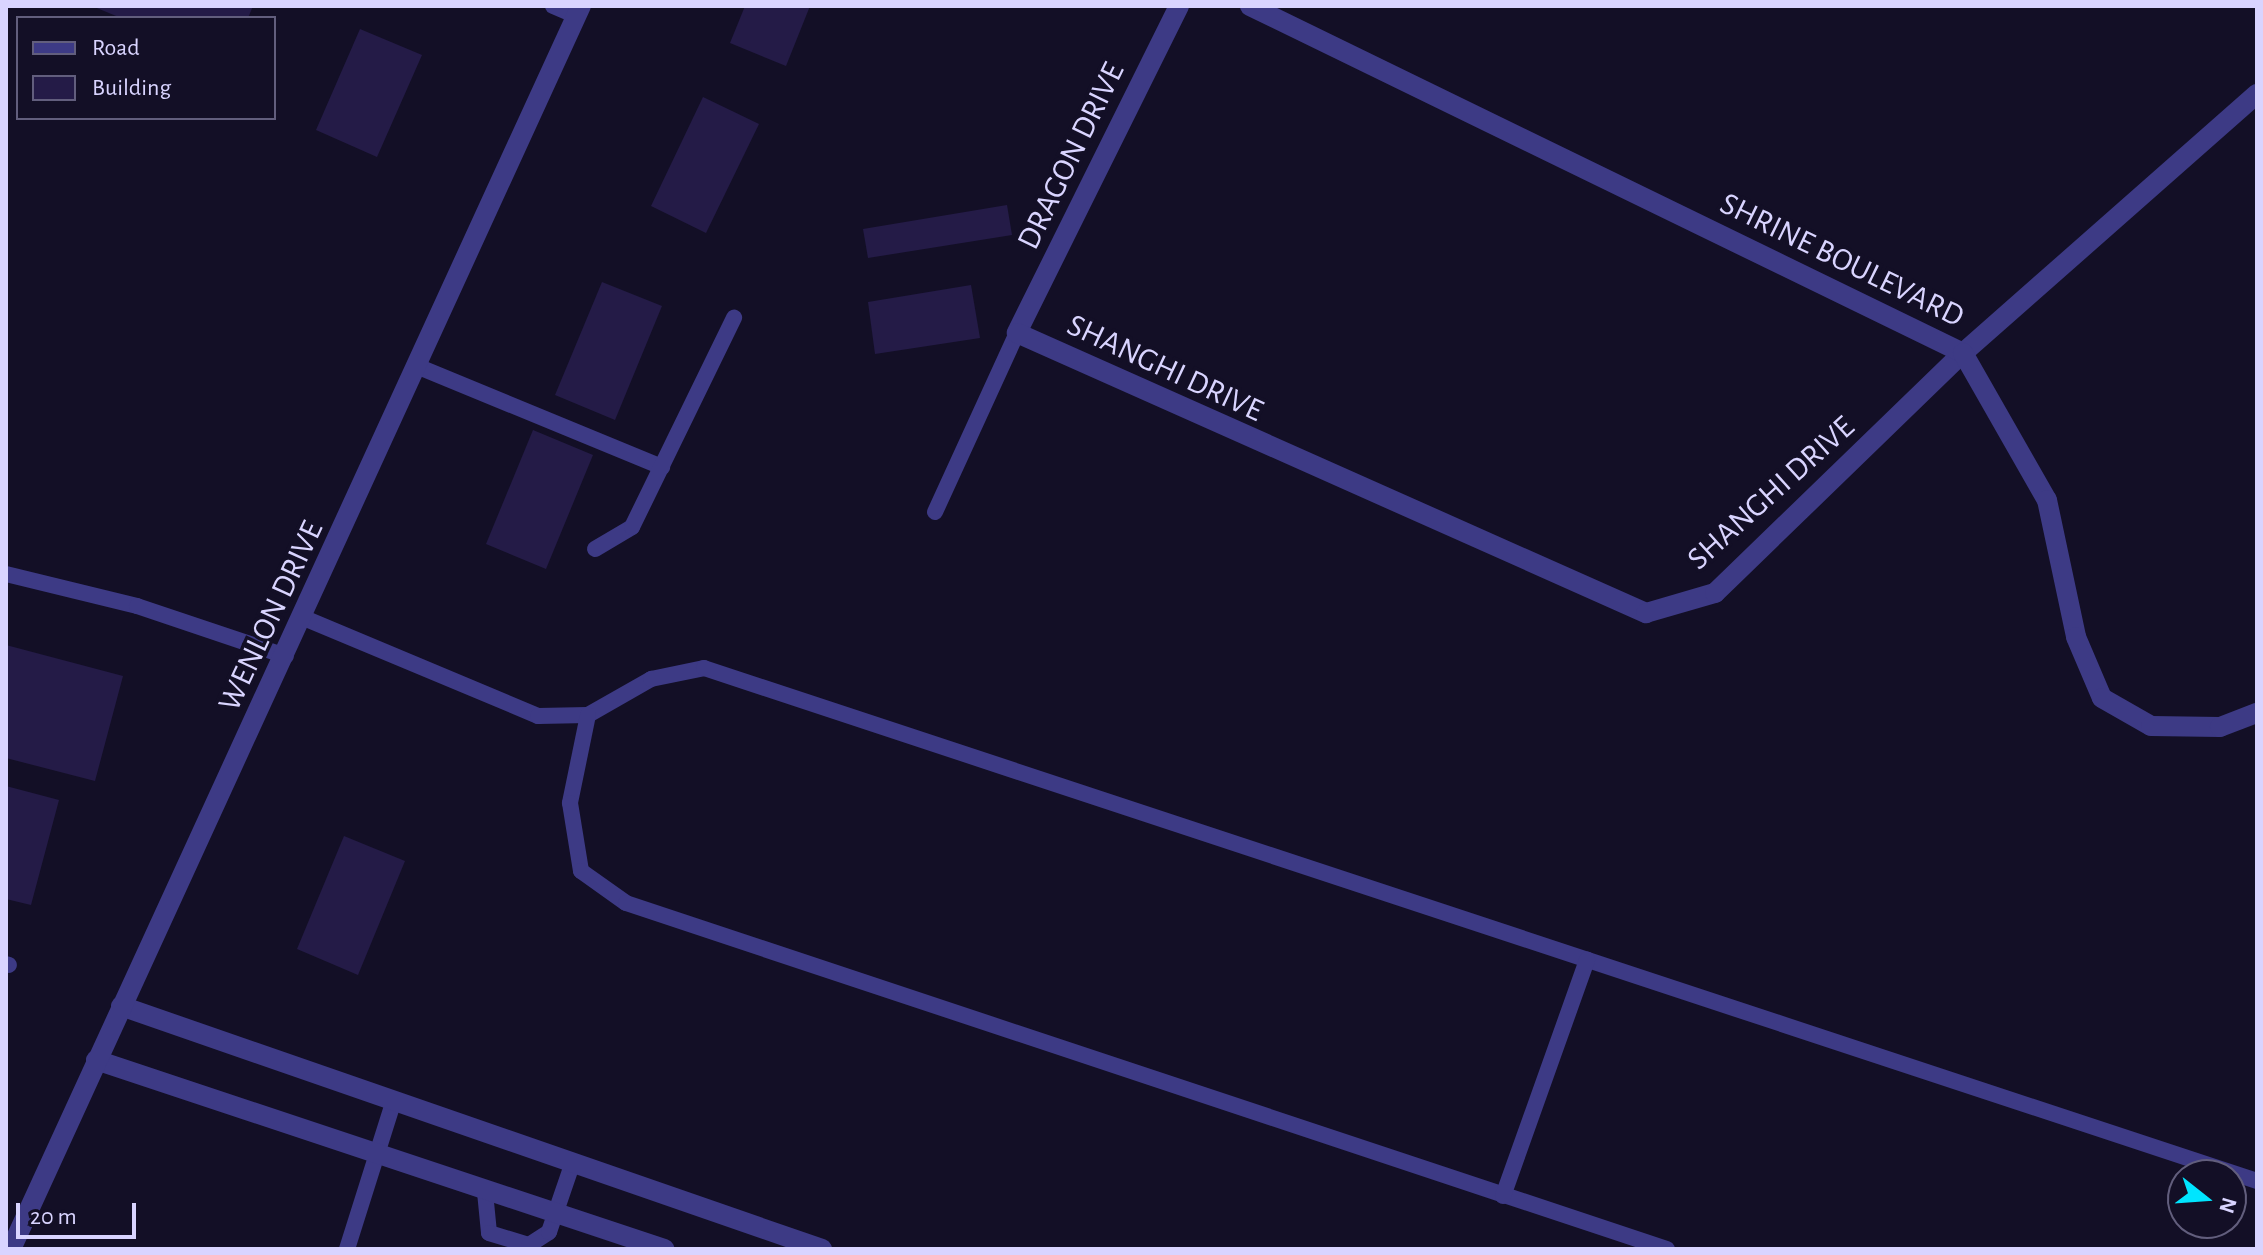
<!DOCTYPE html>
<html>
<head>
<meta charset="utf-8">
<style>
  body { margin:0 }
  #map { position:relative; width:2263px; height:1255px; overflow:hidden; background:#130f26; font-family:"Alegreya Sans",sans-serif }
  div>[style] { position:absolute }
  .building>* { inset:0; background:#241b47 }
  .lane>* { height:16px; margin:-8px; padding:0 8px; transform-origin:8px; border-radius:8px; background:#3d3a85 }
  .street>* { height:20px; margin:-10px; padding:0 10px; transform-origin:10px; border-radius:10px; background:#3d3a85 }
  span { translate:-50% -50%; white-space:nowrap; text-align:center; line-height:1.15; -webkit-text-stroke:7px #130f26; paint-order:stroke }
  .street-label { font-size:32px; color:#d9d4ff }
  .frame { position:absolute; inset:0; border:8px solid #d9d4ff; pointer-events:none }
  .legend { position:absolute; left:16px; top:16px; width:260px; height:104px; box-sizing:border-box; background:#130f26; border:2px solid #625e7d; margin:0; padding:10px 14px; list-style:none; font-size:24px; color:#d9d4ff }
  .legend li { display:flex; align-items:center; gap:16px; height:40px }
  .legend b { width:40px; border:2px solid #625e7d }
  .north { position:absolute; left:2167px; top:1159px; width:80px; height:80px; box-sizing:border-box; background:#130f26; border:2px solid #625e7d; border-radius:50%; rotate:107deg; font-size:22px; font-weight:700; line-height:32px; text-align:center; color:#d9d4ff }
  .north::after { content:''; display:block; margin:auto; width:28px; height:36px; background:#00e5ff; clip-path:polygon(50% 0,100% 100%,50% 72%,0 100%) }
  .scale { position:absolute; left:16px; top:1203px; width:120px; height:36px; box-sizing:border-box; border:4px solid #d9d4ff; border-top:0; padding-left:10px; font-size:24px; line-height:28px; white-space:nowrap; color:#d9d4ff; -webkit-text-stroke:6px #130f26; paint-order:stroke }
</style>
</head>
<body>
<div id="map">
  <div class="building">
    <i style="clip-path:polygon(92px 6px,253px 6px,248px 18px,121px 18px)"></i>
    <i style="clip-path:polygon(745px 6px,810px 6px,786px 66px,730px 43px)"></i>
    <i style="clip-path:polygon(360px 29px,422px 55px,377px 157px,316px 130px)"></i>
    <i style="clip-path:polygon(703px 97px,759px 124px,706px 233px,651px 206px)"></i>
    <i style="clip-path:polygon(1007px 205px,1012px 235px,868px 258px,863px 229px)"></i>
    <i style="clip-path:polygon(602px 282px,662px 306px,615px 420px,555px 395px)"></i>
    <i style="clip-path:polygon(971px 285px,980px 338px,875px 354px,868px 302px)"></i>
    <i style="clip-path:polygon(533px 430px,593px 455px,546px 569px,486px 544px)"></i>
    <i style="clip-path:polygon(6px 645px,123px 676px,95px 781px,6px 758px)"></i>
    <i style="clip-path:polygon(6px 786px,59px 800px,31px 905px,6px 899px)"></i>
    <i style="clip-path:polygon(344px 836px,405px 861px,358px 975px,297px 949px)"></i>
  </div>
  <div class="lane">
    <i style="left:553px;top:6px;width:26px;rotate:23deg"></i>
    <i style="left:419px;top:367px;width:263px;rotate:22.4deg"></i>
    <i style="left:935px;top:512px;width:197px;rotate:-65.4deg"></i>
    <i style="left:595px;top:549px;width:43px;rotate:-30.7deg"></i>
    <i style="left:632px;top:527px;width:233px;rotate:-64deg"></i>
    <i style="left:6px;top:574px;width:135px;rotate:13.7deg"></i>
    <i style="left:137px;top:606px;width:157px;rotate:18.6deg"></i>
    <i style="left:304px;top:618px;width:254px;rotate:22.7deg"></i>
    <i style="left:538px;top:716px;width:50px;rotate:-1.1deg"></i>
    <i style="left:588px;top:715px;width:73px;rotate:-29.7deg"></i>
    <i style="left:651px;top:679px;width:54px;rotate:-11.7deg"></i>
    <i style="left:704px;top:668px;width:1636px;rotate:18.28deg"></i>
    <i style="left:588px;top:715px;width:90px;rotate:101.6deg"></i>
    <i style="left:570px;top:803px;width:69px;rotate:80.8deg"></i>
    <i style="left:581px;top:871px;width:55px;rotate:35.4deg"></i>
    <i style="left:626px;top:903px;width:1097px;rotate:18.39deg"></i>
    <i style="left:6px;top:964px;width:3px;rotate:18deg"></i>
    <i style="left:485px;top:1192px;width:41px;rotate:84.4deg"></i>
    <i style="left:489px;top:1233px;width:42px;rotate:16.7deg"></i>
    <i style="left:529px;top:1245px;width:24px;rotate:-33deg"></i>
    <i style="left:549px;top:1232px;width:74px;rotate:-71.1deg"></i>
    <i style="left:1503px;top:1196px;width:251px;rotate:-70.4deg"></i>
    <i style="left:347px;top:1249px;width:156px;rotate:-72.5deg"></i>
  </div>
  <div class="street">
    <i style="left:1179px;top:6px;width:365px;rotate:116.4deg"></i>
    <i style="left:1017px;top:333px;width:689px;rotate:24deg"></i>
    <i style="left:1646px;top:613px;width:72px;rotate:-16.2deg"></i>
    <i style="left:1715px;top:593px;width:345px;rotate:-44.1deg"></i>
    <i style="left:1963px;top:353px;width:392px;rotate:-41.4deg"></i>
    <i style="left:1250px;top:6px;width:793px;rotate:25.95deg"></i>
    <i style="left:1963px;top:353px;width:169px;rotate:60.3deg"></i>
    <i style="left:2047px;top:500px;width:140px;rotate:78deg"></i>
    <i style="left:2076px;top:637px;width:66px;rotate:66.9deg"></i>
    <i style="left:2102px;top:698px;width:56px;rotate:29.7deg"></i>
    <i style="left:2151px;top:726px;width:69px;rotate:0.8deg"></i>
    <i style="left:2220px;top:727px;width:40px;rotate:-21deg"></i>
    <i style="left:121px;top:1006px;width:742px;rotate:19.12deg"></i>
    <i style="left:96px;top:1060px;width:599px;rotate:18.4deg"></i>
    <i style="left:11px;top:1249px;width:1367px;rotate:-65.37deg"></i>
  </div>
  <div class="street-label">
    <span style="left:1071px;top:156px;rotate:-64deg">DRAGON DRIVE</span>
    <span style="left:1842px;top:260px;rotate:26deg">SHRINE BOULEVARD</span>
    <span style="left:1165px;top:368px;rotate:25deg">SHANGHI DRIVE</span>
    <span style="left:1771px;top:493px;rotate:-42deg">SHANGHI DRIVE</span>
    <span style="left:271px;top:616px;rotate:-65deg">WENLON DRIVE</span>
  </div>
  <div class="frame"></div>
  <ul class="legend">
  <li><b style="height:10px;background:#3d3a85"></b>Road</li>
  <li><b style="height:22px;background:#241b47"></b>Building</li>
  </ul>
  <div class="north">N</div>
  <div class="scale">20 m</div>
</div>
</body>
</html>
